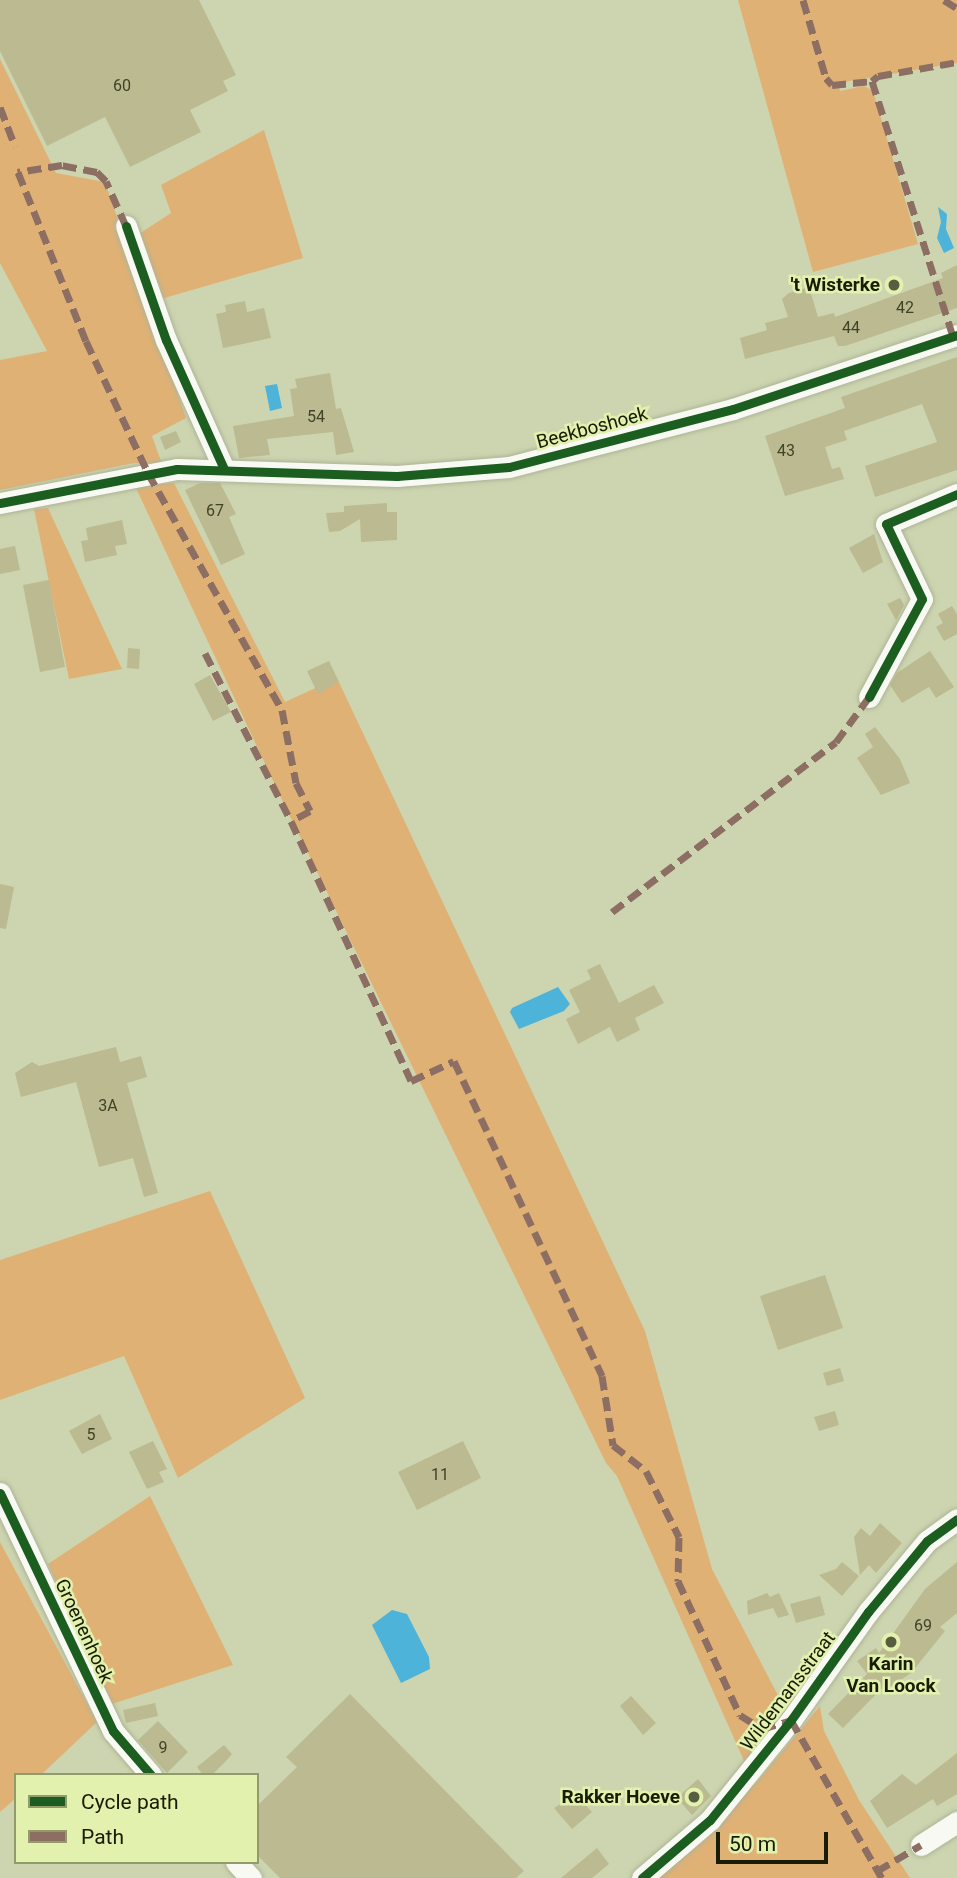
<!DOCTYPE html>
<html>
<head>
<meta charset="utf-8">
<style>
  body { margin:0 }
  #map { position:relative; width:957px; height:1878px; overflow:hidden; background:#cdd5b0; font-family:Roboto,sans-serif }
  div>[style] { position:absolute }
  .green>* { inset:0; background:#e0b175 }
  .water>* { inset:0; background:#4db3d9 }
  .building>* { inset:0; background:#bbba90 }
  .roads { filter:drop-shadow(0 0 2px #aeb497) drop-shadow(0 0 2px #aeb497) }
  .minor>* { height:21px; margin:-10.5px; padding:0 10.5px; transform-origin:10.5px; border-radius:10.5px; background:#f8f9f3 }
  .quiet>* { height:7px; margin-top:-3.5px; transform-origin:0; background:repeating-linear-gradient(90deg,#8d6e63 0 14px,transparent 0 21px) }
  .cycleway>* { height:9px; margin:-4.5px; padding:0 4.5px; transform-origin:4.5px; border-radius:4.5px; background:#1b5e20 }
  .dots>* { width:19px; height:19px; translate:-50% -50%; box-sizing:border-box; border:4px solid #e2f1ae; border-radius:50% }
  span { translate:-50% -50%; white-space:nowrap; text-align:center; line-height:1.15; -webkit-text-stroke:5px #e2f1ae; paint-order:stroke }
  .number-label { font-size:16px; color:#404426 }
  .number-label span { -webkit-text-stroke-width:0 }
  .poi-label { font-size:19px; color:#171c03; font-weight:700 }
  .right { translate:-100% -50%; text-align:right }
  .street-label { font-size:19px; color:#171c03 }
  .legend { position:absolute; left:14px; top:1773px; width:245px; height:91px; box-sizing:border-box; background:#e2f1ae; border:2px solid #919c6a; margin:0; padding:9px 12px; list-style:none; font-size:21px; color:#171c03 }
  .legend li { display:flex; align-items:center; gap:14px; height:35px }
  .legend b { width:35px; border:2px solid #919c6a }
  .scale { position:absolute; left:716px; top:1832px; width:112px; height:32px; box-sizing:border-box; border:4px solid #171c03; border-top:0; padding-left:9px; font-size:21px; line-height:24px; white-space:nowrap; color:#171c03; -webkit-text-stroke:5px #e2f1ae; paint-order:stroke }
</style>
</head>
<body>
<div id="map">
  <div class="green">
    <i style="clip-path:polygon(738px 0,957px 0,957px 63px,838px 83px,840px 91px,864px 86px,873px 91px,918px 244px,813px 272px)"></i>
    <i style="clip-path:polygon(0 59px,56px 173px,105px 182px,186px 418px,152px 436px,162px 464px,134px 463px,0 490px,0 360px,47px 351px,0 263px)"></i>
    <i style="clip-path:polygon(264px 130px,303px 258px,161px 299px,136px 236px,171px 213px,161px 185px)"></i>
    <i style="clip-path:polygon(174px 483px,285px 702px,337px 678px,645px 1331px,712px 1569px,782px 1703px,745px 1763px,617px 1476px,606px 1463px,283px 802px,135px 486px)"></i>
    <i style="clip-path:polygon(48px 508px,122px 669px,69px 679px,34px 509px)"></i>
    <i style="clip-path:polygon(210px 1191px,305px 1398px,178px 1478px,124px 1356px,0 1400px,0 1260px)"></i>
    <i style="clip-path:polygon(150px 1496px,233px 1665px,112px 1704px,48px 1564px)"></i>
    <i style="clip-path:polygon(0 1542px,97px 1722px,41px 1775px,16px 1775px,16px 1798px,0 1812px)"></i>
    <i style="clip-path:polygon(820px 1706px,824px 1731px,859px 1800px,910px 1878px,652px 1878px,757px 1782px)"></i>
  </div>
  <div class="water">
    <i style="clip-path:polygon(938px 207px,947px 214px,946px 229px,954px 248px,944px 253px,937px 238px,941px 222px)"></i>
    <i style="clip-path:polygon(277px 384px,282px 408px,270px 411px,265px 386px)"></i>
    <i style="clip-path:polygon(558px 987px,570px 1004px,564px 1011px,519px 1029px,510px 1012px,512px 1008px)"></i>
    <i style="clip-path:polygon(392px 1610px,407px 1614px,429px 1657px,430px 1669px,401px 1683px,372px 1625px)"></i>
  </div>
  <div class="building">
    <i style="clip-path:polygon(0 0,199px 0,236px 75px,223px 81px,228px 91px,190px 110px,201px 132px,130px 167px,105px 117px,47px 146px,0 51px)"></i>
    <i style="clip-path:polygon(957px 265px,957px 308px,845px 346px,838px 346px,834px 336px,745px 359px,740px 338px,767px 330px,765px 323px,788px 317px,782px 299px,789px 293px,809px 287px,818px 317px,834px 313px,835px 317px,943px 278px,941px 273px)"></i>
    <i style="clip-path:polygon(245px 301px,247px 312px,264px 308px,271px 338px,223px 348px,216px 314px,226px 312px,225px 305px)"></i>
    <i style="clip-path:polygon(957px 357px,957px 470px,875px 497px,865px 466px,937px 442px,922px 404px,844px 431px,847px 440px,825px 447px,832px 469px,840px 467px,844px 479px,785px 496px,765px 436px,845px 408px,841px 397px)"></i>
    <i style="clip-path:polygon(330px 373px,336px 409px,341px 408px,354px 452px,336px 455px,333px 432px,267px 439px,270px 455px,239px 458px,233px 426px,294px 416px,290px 389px,297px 388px,295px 379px)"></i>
    <i style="clip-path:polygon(176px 431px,181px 442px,165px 450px,160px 437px)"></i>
    <i style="clip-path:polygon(200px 483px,220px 483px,236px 514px,229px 517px,245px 554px,221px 565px,185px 490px)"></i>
    <i style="clip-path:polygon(387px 503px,387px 512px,397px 512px,397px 540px,361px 542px,360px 519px,340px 531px,329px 532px,326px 513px,344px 512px,344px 506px)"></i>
    <i style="clip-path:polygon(122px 520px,127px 544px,115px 546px,117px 555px,85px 562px,81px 541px,88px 540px,86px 528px)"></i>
    <i style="clip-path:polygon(874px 534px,883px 562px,863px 573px,849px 548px)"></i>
    <i style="clip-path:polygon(15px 546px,20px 570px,0 574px,0 549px)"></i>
    <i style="clip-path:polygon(49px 580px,65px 667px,40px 672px,23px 585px)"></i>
    <i style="clip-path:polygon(900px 598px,904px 605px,896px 620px,887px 604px)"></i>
    <i style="clip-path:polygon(952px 606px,957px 614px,957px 634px,944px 641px,936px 627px,943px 623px,938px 614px)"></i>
    <i style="clip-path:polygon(128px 648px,140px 649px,139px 669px,127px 668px)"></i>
    <i style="clip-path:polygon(930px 651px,954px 687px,936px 698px,929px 687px,902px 703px,890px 685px,897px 673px)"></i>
    <i style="clip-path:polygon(329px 661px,339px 682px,318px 694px,307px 671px)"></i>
    <i style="clip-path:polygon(210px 675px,231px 712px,213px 721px,194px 684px)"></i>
    <i style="clip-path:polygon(875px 727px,900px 759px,910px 783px,881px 795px,857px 758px,873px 747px,865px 734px)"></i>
    <i style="clip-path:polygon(0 884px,14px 887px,6px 929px,0 928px)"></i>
    <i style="clip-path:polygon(600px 964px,619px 1003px,654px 985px,664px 1003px,635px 1018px,640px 1030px,617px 1042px,610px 1027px,578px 1044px,566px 1019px,580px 1012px,569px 990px,591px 979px,587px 970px)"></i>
    <i style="clip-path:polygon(116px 1047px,120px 1062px,141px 1056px,147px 1077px,127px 1083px,158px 1193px,144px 1197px,133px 1158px,99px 1167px,76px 1082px,21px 1097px,15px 1073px,32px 1062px,39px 1066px)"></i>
    <i style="clip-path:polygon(825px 1275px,843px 1328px,778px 1350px,760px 1296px)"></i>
    <i style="clip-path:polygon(840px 1368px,844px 1381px,827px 1386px,823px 1373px)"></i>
    <i style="clip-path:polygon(835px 1411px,839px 1425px,819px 1431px,814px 1417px)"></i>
    <i style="clip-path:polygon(100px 1414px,112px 1439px,82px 1454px,69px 1431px)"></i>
    <i style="clip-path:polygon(153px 1441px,167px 1469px,159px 1472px,164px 1482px,147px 1489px,129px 1452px)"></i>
    <i style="clip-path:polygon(463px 1441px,481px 1478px,417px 1510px,398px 1472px)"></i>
    <i style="clip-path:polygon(880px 1523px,902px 1543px,876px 1573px,869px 1565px,860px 1575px,854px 1537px,861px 1528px,870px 1536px)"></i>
    <i style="clip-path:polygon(842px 1562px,859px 1576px,842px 1596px,819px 1575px,836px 1569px)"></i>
    <i style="clip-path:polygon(957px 1562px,957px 1613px,940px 1627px,945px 1631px,911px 1673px,890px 1687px,887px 1683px,843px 1728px,828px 1714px,867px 1674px,857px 1661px,876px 1648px,879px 1653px,925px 1589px)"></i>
    <i style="clip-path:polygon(767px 1593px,770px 1597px,779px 1593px,789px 1615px,778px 1618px,773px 1608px,748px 1615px,747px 1601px)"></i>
    <i style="clip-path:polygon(820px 1596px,825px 1615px,796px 1623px,790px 1604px)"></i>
    <i style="clip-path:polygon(350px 1694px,524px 1871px,516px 1878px,280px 1878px,257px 1855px,257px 1806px,297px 1767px,286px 1757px)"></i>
    <i style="clip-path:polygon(631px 1696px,656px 1723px,643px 1735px,620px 1706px)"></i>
    <i style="clip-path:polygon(155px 1703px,158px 1716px,126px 1723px,123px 1710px)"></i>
    <i style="clip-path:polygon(158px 1721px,188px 1752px,167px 1773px,138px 1740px)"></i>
    <i style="clip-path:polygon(224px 1745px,232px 1754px,227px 1760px,212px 1775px,203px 1775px,197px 1767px)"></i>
    <i style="clip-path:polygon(957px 1753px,957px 1794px,937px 1806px,933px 1799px,887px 1828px,870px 1801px,902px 1774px,916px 1785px)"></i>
    <i style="clip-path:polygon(698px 1779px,711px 1796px,692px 1815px,677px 1798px)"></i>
    <i style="clip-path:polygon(576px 1795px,592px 1812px,572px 1829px,554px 1808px)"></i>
    <i style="clip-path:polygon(597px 1848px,609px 1864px,592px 1878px,561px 1878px)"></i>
  </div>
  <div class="roads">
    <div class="minor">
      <i style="left:126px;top:226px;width:121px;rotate:70.7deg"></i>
      <i style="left:166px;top:340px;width:141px;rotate:65.8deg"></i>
      <i style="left:0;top:503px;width:180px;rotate:-10.9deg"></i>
      <i style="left:177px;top:469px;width:220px;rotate:1.8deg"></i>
      <i style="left:397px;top:476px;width:112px;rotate:-4.6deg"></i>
      <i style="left:509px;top:467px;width:231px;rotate:-14.5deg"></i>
      <i style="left:733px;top:409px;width:236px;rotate:-18.3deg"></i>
      <i style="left:869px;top:697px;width:111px;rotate:-61.6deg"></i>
      <i style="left:922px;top:599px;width:83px;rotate:-115.6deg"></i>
      <i style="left:886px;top:524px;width:77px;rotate:-22.9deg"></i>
      <i style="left:0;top:1493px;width:263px;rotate:64.6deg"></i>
      <i style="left:113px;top:1731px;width:58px;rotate:49.2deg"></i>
      <i style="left:921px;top:1845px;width:43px;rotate:-32.6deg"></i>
      <i style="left:236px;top:1862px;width:22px;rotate:47deg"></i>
      <i style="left:642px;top:1878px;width:89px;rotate:-40.5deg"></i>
      <i style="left:710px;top:1820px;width:129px;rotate:-51deg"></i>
      <i style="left:791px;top:1720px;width:133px;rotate:-54.5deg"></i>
      <i style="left:868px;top:1612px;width:92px;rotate:-50.3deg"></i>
      <i style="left:927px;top:1541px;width:37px;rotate:-36deg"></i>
    </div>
  </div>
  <div class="quiet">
    <i style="left:803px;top:0;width:81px;rotate:73.6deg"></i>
    <i style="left:826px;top:78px;width:9px;rotate:49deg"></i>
    <i style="left:832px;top:85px;width:40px;rotate:-5.7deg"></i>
    <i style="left:872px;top:81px;width:8px;rotate:-40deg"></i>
    <i style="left:878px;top:76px;width:80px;rotate:-10deg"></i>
    <i style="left:944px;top:0;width:15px;rotate:32deg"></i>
    <i style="left:872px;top:81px;width:268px;rotate:72.4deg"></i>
    <i style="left:0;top:107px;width:42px;rotate:69deg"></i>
    <i style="left:126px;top:226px;width:49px;rotate:-114deg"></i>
    <i style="left:106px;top:181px;width:13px;rotate:-135deg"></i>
    <i style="left:97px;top:172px;width:36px;rotate:-169deg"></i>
    <i style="left:62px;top:165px;width:45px;rotate:171deg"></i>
    <i style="left:18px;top:172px;width:182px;rotate:68.1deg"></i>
    <i style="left:86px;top:341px;width:146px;rotate:64.8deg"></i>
    <i style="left:148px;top:473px;width:272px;rotate:60.5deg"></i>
    <i style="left:282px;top:710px;width:74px;rotate:79.1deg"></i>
    <i style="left:296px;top:783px;width:31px;rotate:63deg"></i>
    <i style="left:310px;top:811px;width:21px;rotate:152deg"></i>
    <i style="left:205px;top:653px;width:189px;rotate:62.9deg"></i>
    <i style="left:291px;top:821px;width:286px;rotate:65.2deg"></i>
    <i style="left:411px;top:1081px;width:47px;rotate:-24.9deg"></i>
    <i style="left:454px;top:1061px;width:348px;rotate:64.8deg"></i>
    <i style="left:602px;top:1376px;width:70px;rotate:80.9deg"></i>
    <i style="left:613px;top:1445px;width:42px;rotate:38.2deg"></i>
    <i style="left:646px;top:1471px;width:74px;rotate:63.4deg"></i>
    <i style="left:679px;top:1537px;width:44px;rotate:91.3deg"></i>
    <i style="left:678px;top:1581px;width:148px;rotate:65.2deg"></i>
    <i style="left:740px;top:1715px;width:26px;rotate:32deg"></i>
    <i style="left:762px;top:1729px;width:30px;rotate:-17deg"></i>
    <i style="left:791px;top:1720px;width:182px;rotate:60.1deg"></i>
    <i style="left:612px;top:912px;width:281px;rotate:-37.2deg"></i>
    <i style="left:836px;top:742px;width:56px;rotate:-53.7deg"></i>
    <i style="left:877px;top:1871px;width:51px;rotate:-30.6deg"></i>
  </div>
  <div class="cycleway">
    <i style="left:126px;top:226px;width:121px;rotate:70.7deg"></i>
    <i style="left:166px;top:340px;width:141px;rotate:65.8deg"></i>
    <i style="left:0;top:503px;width:180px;rotate:-10.9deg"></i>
    <i style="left:177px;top:469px;width:220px;rotate:1.8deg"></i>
    <i style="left:397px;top:476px;width:112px;rotate:-4.6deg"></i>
    <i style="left:509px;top:467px;width:231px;rotate:-14.5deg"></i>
    <i style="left:733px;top:409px;width:236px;rotate:-18.3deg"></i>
    <i style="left:869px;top:697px;width:111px;rotate:-61.6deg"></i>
    <i style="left:922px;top:599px;width:83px;rotate:-115.6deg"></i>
    <i style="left:886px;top:524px;width:77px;rotate:-22.9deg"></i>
    <i style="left:0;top:1493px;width:263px;rotate:64.6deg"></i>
    <i style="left:113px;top:1731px;width:58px;rotate:49.2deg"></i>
    <i style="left:642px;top:1878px;width:89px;rotate:-40.5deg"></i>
    <i style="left:710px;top:1820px;width:129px;rotate:-51deg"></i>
    <i style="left:791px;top:1720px;width:133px;rotate:-54.5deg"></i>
    <i style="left:868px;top:1612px;width:92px;rotate:-50.3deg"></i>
    <i style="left:927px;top:1541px;width:37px;rotate:-36deg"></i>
  </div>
  <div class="dots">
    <i style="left:894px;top:285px;background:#575d40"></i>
    <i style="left:891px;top:1642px;background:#575d40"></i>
    <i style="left:694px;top:1797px;background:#575d40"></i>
  </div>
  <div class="number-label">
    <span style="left:122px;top:86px">60</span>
    <span style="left:905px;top:308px">42</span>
    <span style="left:851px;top:328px">44</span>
    <span style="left:316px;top:417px">54</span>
    <span style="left:786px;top:451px">43</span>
    <span style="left:215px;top:511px">67</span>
    <span style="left:108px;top:1106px">3A</span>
    <span style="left:91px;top:1435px">5</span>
    <span style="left:440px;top:1475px">11</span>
    <span style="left:923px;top:1626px">69</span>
    <span style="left:163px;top:1748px">9</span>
  </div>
  <div class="poi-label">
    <span class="right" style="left:880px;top:285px">'t Wisterke</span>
    <span style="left:891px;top:1675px">Karin<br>Van Loock</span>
    <span class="right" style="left:680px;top:1797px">Rakker Hoeve</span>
  </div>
  <div class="street-label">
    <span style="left:592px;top:428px;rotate:-15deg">Beekboshoek</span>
    <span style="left:84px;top:1631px;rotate:65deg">Groenenhoek</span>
    <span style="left:788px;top:1691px;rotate:-53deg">Wildemansstraat</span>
  </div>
  <ul class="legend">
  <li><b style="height:9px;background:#1b5e20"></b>Cycle path</li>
  <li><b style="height:9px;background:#8d6e63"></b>Path</li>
  </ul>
  <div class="scale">50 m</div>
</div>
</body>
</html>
